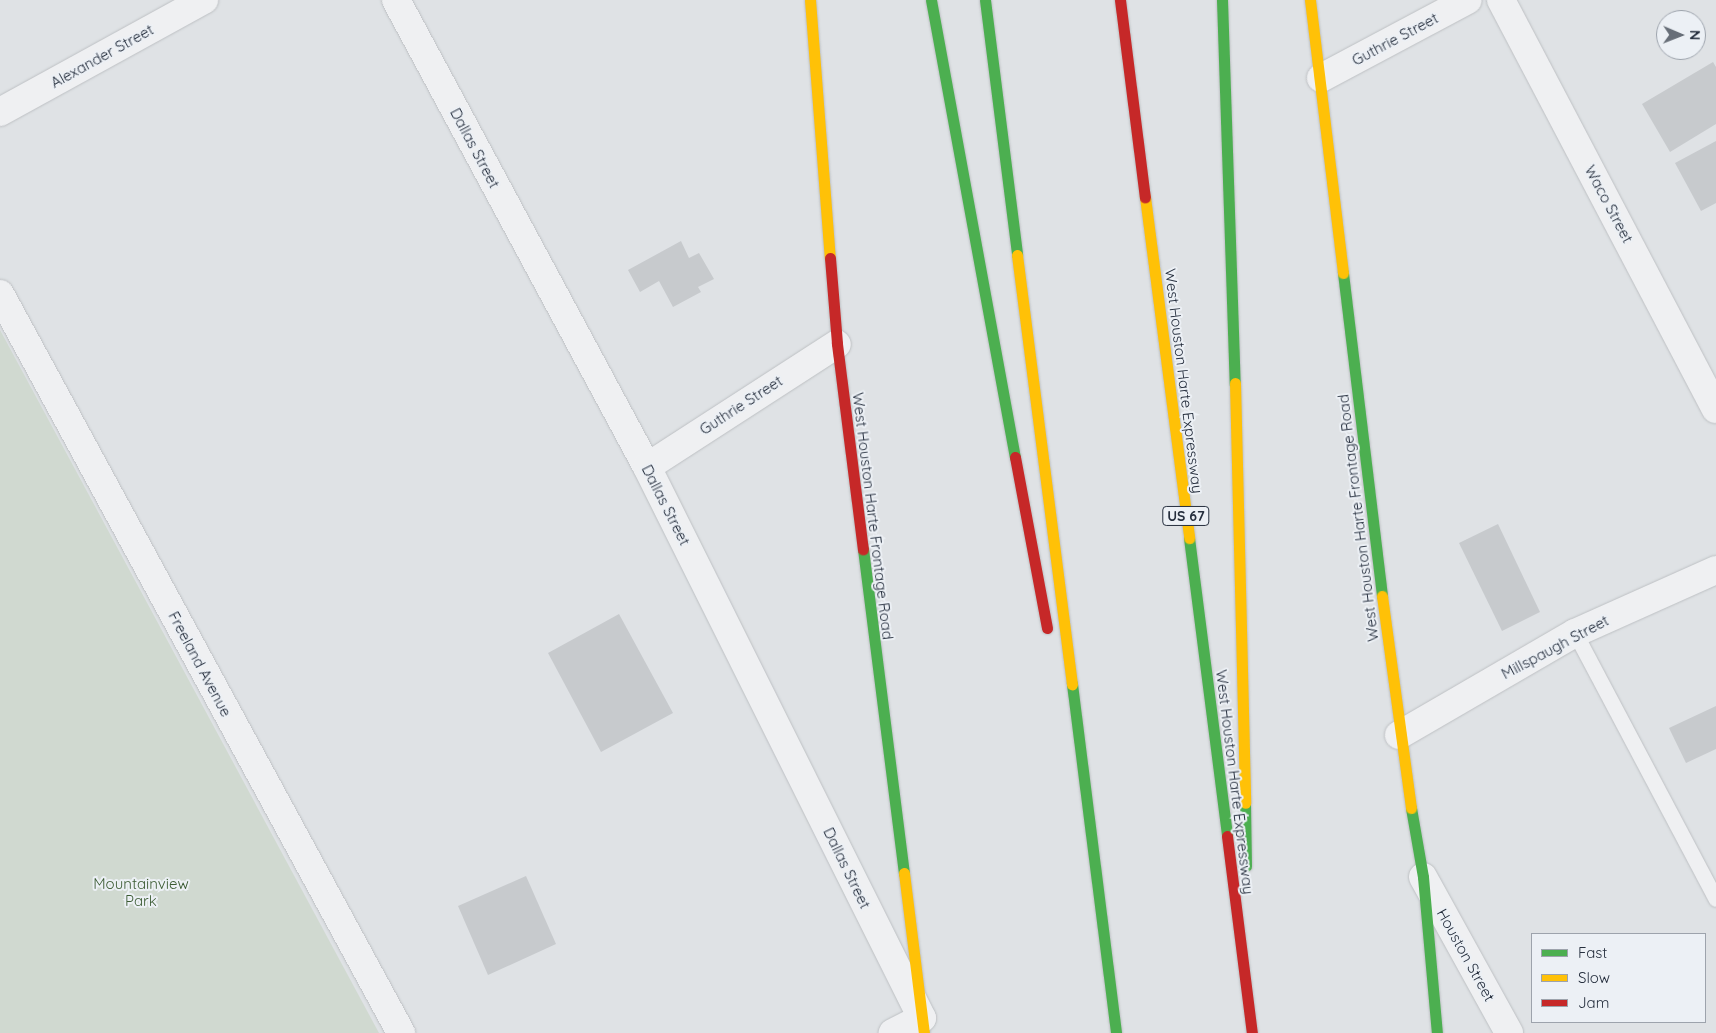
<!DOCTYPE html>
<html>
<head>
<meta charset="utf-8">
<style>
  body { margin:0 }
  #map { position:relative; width:1716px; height:1033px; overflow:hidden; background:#dfe2e5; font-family:Quicksand,sans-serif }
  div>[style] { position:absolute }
  .green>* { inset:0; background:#d0d9d0 }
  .building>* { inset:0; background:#c7cacd }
  .roads { filter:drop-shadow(0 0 1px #bdc0c3) drop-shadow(0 0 1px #bdc0c3) }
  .lane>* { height:15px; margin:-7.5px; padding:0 7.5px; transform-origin:7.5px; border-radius:7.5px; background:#eff0f2 }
  .street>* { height:28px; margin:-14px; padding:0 14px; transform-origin:14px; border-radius:14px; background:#eff0f2 }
  .fast>* { height:11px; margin:-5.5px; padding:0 5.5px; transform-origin:5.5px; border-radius:5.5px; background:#4caf50 }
  .slow>* { height:11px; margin:-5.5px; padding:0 5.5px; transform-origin:5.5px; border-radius:5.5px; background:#ffc107 }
  .jam>* { height:11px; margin:-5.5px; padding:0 5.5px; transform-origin:5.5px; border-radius:5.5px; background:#c62828 }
  span { translate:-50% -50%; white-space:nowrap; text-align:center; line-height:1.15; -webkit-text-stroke:4px #ecf0f5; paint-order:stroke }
  .shield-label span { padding:1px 4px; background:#ecf0f5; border:1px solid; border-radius:4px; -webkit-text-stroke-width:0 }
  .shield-label { font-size:14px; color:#262f3e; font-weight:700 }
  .street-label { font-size:15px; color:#262f3e }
  .park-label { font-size:15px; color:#3b5b33 }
  .legend { position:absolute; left:1531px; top:933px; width:175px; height:90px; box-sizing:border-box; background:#ecf0f5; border:1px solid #9da3ac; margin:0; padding:6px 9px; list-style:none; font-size:15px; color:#262f3e }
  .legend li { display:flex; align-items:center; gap:10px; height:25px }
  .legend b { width:25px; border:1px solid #9da3ac }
  .north { position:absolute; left:1656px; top:10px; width:50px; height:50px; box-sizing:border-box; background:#ecf0f5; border:1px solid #9da3ac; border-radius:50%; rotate:91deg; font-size:14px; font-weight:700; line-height:20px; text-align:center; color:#262f3e }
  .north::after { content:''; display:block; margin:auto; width:18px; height:22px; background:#676e78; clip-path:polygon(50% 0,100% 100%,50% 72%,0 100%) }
</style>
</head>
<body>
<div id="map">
  <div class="green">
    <i style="clip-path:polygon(0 330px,379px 1033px,0 1033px)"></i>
  </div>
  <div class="building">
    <i style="clip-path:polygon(1713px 62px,1716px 67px,1716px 124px,1670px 152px,1642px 104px)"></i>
    <i style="clip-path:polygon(1716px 141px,1716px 203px,1701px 211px,1675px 163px)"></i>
    <i style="clip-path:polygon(681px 241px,689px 258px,699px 253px,714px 279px,698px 287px,701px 292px,673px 307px,659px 281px,640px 292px,628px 270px)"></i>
    <i style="clip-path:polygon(1498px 524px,1540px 612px,1502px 631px,1459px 543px)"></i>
    <i style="clip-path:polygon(619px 614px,673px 713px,601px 752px,548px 653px)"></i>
    <i style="clip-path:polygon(1716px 706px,1716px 749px,1686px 763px,1669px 728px)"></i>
    <i style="clip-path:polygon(526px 876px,556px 944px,488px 975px,458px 906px)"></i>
  </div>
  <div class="roads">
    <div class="lane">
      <i style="left:1575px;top:633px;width:301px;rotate:62.1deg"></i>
    </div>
    <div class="street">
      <i style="left:396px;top:0;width:530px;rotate:61.74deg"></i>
      <i style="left:647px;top:467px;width:616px;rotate:63.48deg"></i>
      <i style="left:922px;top:1018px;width:33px;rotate:153deg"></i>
      <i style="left:1501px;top:0;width:462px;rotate:62.3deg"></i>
      <i style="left:1321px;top:78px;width:166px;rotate:-28deg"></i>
      <i style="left:0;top:112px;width:233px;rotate:-28.8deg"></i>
      <i style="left:0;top:294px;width:841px;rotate:61.51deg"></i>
      <i style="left:647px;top:467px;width:226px;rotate:-32.9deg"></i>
      <i style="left:1399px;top:735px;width:203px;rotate:-30.1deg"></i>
      <i style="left:1575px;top:633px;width:154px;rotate:-24.1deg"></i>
      <i style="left:1423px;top:877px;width:178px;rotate:61.1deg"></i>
    </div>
    <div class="fast">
      <i style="left:931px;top:0;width:465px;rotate:79.6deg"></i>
      <i style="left:985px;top:0;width:257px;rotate:82.8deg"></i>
      <i style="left:1222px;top:0;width:383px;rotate:88.1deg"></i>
      <i style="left:1343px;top:273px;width:325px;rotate:83.1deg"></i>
      <i style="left:1189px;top:538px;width:300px;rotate:82.7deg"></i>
      <i style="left:863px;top:549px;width:327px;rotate:82.8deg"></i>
      <i style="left:1072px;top:684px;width:352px;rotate:82.8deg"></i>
      <i style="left:1245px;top:803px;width:63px;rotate:89.1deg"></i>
      <i style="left:1411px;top:808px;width:70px;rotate:80.1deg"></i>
      <i style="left:1423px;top:877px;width:157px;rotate:84.9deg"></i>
    </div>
    <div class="slow">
      <i style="left:810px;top:0;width:259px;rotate:85.6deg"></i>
      <i style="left:1310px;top:0;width:275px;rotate:83.1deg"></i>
      <i style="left:1145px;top:197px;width:344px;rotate:82.6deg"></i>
      <i style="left:1017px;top:255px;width:433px;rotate:82.7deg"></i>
      <i style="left:1235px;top:383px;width:420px;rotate:88.6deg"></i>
      <i style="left:1382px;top:596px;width:214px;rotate:82.2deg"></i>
      <i style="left:904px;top:873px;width:161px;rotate:82.9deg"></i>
    </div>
    <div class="jam">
      <i style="left:1120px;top:0;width:199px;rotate:82.8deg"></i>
      <i style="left:830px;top:258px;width:86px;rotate:85.3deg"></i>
      <i style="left:837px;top:344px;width:207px;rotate:82.8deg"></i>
      <i style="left:1015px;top:457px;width:174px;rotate:79.4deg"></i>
      <i style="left:1227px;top:836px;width:199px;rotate:82.8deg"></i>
    </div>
  </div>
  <div class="shield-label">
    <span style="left:1186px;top:516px">US 67</span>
  </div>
  <div class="street-label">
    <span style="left:1395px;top:39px;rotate:-28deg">Guthrie Street</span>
    <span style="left:102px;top:56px;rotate:-29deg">Alexander Street</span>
    <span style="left:475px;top:148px;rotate:62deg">Dallas Street</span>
    <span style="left:1609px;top:204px;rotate:62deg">Waco Street</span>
    <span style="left:1184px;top:381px;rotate:83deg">West Houston Harte Expressway</span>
    <span style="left:741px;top:405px;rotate:-33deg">Guthrie Street</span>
    <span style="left:666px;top:505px;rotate:63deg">Dallas Street</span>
    <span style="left:873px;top:516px;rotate:83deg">West Houston Harte Frontage Road</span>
    <span style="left:1358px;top:518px;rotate:-97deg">West Houston Harte Frontage Road</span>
    <span style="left:1555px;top:647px;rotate:-28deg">Millspaugh Street</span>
    <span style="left:200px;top:664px;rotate:62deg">Freeland Avenue</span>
    <span style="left:1235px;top:782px;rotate:83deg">West Houston Harte Expressway</span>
    <span style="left:847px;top:868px;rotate:64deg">Dallas Street</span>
    <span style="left:1466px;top:955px;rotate:61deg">Houston Street</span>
  </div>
  <div class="park-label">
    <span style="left:141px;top:892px">Mountainview<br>Park</span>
  </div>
  <ul class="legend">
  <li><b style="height:6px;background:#4caf50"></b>Fast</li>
  <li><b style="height:6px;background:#ffc107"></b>Slow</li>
  <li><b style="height:6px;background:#c62828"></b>Jam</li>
  </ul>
  <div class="north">N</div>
</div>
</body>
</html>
